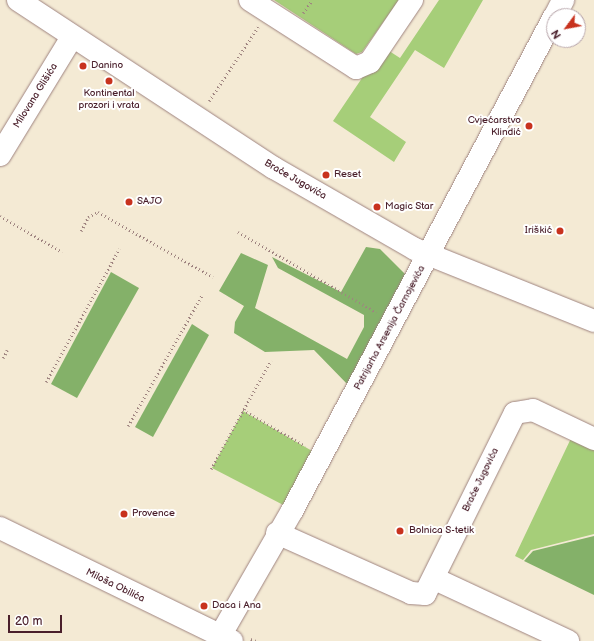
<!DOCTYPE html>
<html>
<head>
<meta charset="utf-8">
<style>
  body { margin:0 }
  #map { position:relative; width:594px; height:641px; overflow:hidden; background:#f4ead4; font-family:"Balsamiq Sans",sans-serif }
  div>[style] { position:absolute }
  .green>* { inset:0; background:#a6ce79 }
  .forest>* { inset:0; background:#84b169 }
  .path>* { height:2.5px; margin-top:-1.25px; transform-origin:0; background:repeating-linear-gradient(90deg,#9f8480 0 1px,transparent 0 4px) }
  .roads { filter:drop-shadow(0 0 1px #9f8480) drop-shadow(0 0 1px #9f8480) }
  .minor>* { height:22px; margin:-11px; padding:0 11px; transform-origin:11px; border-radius:11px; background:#fff }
  .dots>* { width:11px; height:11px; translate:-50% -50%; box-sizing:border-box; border:2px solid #fff; border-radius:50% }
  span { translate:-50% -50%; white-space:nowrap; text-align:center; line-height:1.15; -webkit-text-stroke:4px #fff; paint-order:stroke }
  .poi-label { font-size:10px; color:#4a1f2b }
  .left { translate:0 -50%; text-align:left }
  .right { translate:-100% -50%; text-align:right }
  .street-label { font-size:10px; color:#4a1f2b }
  .north { position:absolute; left:546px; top:8px; width:40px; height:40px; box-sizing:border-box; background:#fff; border:1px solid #b7a5aa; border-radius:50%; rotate:238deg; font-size:11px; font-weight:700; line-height:16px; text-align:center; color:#4a1f2b }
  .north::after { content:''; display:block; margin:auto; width:14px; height:18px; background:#c8321e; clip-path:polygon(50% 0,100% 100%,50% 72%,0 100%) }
  .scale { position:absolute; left:8px; top:615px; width:54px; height:18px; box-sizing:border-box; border:2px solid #4a1f2b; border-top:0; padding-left:5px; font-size:12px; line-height:14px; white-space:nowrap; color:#4a1f2b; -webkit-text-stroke:3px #fff; paint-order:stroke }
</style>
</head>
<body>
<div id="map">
  <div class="green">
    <i style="clip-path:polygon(274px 0,399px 0,362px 52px,356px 54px)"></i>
    <i style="clip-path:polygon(439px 0,483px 0,444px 68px,415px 50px,370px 117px,406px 142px,394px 162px,333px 121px,383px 47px,400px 58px)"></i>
    <i style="clip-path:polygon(243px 411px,319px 455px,291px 509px,212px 468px)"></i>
    <i style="clip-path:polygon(574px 432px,594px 441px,594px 534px,531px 550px,523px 560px,515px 556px)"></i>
  </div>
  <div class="forest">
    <i style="clip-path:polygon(366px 247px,380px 249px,409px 278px,350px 387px,314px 350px,265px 352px,234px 333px,235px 322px,244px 306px,219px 291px,241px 253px,268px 265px,255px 308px,347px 359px,364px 327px,364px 315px,278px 268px,272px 257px,341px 292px)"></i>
    <i style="clip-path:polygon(111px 272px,139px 288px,77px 398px,51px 384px)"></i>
    <i style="clip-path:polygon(192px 324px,209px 335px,153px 437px,135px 427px)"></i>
    <i style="clip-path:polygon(594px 536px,594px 595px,524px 561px,533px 551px)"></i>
  </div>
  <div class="path">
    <i style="left:303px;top:13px;width:16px;rotate:-55deg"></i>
    <i style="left:209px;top:101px;width:89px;rotate:-56.5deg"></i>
    <i style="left:0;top:216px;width:72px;rotate:30.1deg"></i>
    <i style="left:81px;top:231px;width:16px;rotate:-63deg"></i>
    <i style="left:88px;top:217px;width:11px;rotate:-27deg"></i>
    <i style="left:98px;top:212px;width:132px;rotate:29.5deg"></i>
    <i style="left:238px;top:232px;width:160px;rotate:30.1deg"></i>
    <i style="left:3px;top:358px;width:9px;rotate:-63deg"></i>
    <i style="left:46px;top:382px;width:152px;rotate:-61.2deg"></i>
    <i style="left:243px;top:410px;width:72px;rotate:30.1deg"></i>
    <i style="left:128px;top:426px;width:150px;rotate:-60.5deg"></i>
    <i style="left:211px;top:469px;width:124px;rotate:-61.2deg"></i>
    <i style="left:251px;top:639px;width:5px;rotate:22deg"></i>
  </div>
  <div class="roads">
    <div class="minor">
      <i style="left:18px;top:0;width:306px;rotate:33.3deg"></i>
      <i style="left:274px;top:168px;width:163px;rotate:29.9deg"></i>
      <i style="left:415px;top:249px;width:193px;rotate:21.9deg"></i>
      <i style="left:250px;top:0;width:126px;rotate:32.7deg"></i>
      <i style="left:356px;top:68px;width:15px;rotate:-23deg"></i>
      <i style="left:370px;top:62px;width:75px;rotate:-55.9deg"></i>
      <i style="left:555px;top:16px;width:18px;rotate:-63deg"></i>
      <i style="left:0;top:155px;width:138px;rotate:-58.6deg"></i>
      <i style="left:0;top:528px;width:258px;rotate:26deg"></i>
      <i style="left:277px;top:533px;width:147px;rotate:24.1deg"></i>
      <i style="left:411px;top:593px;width:14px;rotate:4deg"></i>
      <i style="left:425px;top:594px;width:202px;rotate:-63.6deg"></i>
      <i style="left:515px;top:413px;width:18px;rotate:-9deg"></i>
      <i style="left:533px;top:410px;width:68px;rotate:25.4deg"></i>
      <i style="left:435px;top:579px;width:147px;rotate:25deg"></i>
      <i style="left:220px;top:636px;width:144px;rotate:-60.1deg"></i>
      <i style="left:292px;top:511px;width:559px;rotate:-62.06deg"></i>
    </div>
  </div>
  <div class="dots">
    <i style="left:83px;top:66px;background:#c8321e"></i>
    <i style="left:109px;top:81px;background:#c8321e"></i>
    <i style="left:529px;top:126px;background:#c8321e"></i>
    <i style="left:326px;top:175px;background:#c8321e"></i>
    <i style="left:129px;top:202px;background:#c8321e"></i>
    <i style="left:377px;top:207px;background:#c8321e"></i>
    <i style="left:560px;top:231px;background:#c8321e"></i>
    <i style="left:124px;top:514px;background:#c8321e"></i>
    <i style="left:400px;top:531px;background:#c8321e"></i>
    <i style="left:204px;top:606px;background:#c8321e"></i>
  </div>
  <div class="poi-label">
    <span class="left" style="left:91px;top:66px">Danino</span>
    <span style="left:109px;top:99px">Kontinental<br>prozori i vrata</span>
    <span class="right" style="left:521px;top:126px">Cvjećarstvo<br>Klindić</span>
    <span class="left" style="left:334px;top:175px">Reset</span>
    <span class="left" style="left:137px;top:202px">SAJO</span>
    <span class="left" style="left:385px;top:207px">Magic Star</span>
    <span class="right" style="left:552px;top:231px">Iriškić</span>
    <span class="left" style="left:132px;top:514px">Provence</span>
    <span class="left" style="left:409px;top:531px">Bolnica S-tetik</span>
    <span class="left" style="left:212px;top:606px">Daca i Ana</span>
  </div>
  <div class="street-label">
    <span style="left:36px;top:96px;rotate:-58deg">Milovana Glišića</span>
    <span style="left:295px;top:180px;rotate:30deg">Braće Jugovića</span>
    <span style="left:390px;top:328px;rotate:-62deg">Patrijarha Arsenija Čarnojevića</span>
    <span style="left:481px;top:480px;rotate:-64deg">Braće Jugovića</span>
    <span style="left:115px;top:586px;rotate:26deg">Miloša Obilića</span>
  </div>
  <div class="north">N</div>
  <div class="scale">20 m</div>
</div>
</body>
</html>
